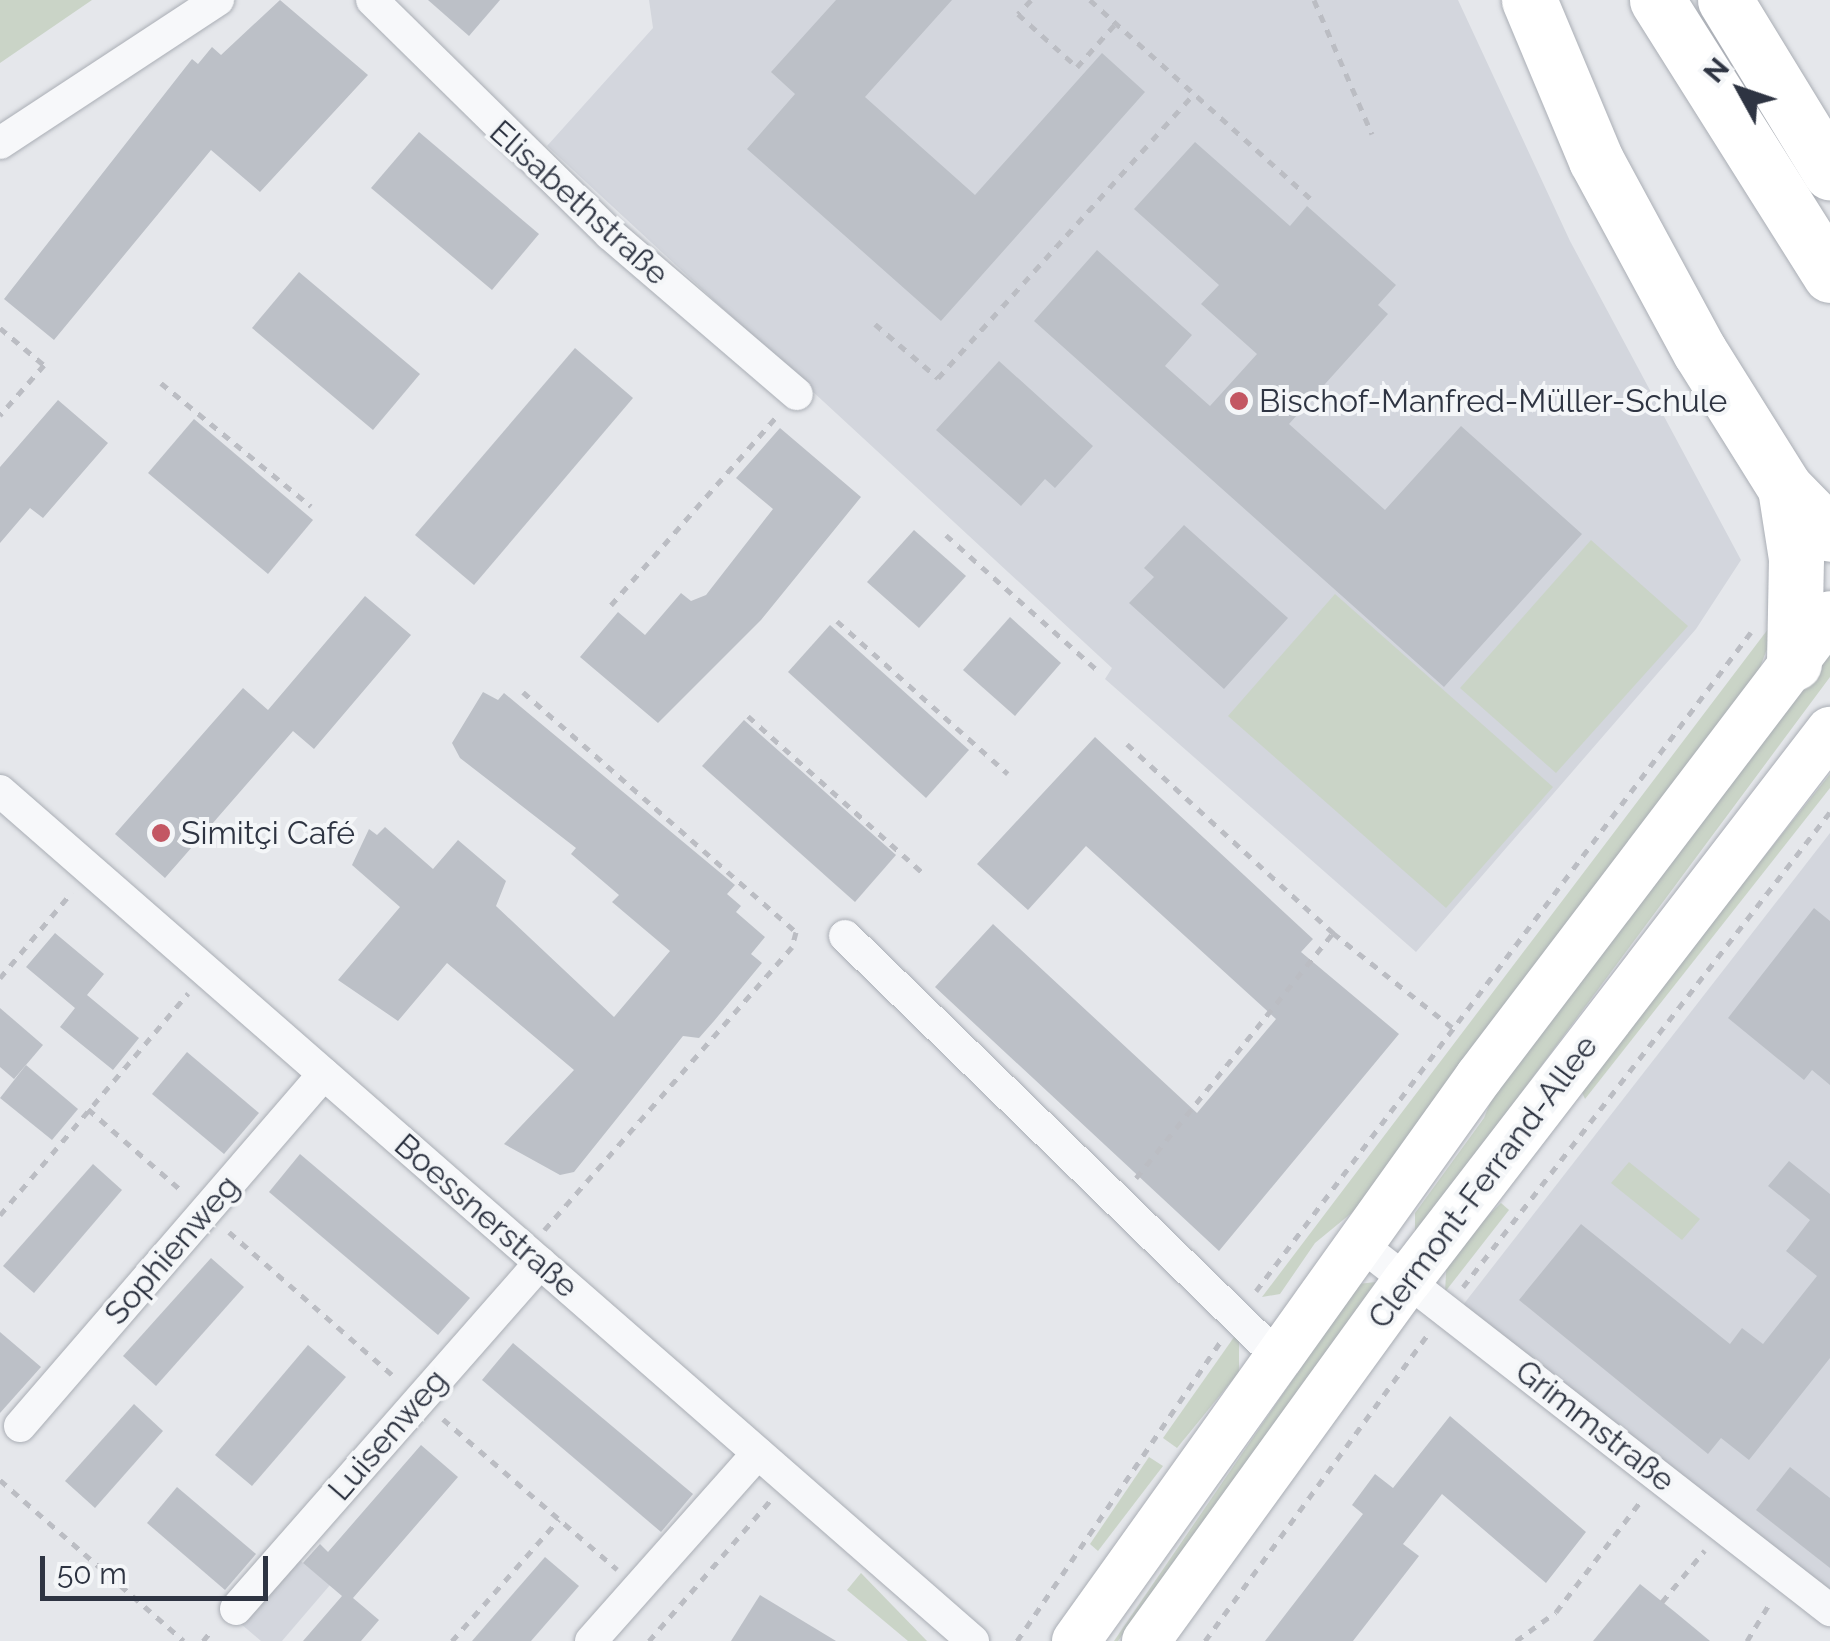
<!DOCTYPE html>
<html>
<head>
<meta charset="utf-8">
<style>
  body { margin:0 }
  #map { position:relative; width:1830px; height:1641px; overflow:hidden; background:#e5e7eb; font-family:Raleway,sans-serif }
  div>[style] { position:absolute }
  .built>* { inset:0; background:#d3d6dd }
  .green>* { inset:0; background:#cad4c7 }
  .building>* { inset:0; background:#bcc0c7 }
  .path>* { height:5px; margin-top:-2.5px; transform-origin:0; background:repeating-linear-gradient(90deg,#bbbdc3 0 8px,transparent 0 16px) }
  .roads { filter:drop-shadow(0 0 2px #aaaeb5) drop-shadow(0 0 2px #aaaeb5) }
  .street>* { height:32px; margin:-16px; padding:0 16px; transform-origin:16px; border-radius:16px; background:#f7f8fa }
  .secondary>* { height:48px; margin:-24px; padding:0 24px; transform-origin:24px; border-radius:24px; background:#fff }
  .highway>* { height:55px; margin:-27.5px; padding:0 27.5px; transform-origin:27.5px; border-radius:27.5px; background:#fff }
  .dots>* { width:28px; height:28px; translate:-50% -50%; box-sizing:border-box; border:5px solid #f4f6f8; border-radius:50% }
  span { translate:-50% -50%; white-space:nowrap; text-align:center; line-height:1.15; -webkit-text-stroke:8px #f4f6f8; paint-order:stroke }
  .street-label { font-size:32px; color:#2e3442 }
  .poi-label { font-size:32px; color:#2e3442 }
  .left { translate:0 -50%; text-align:left }
  .north { position:absolute; left:1690px; top:40px; width:100px; height:100px; -webkit-text-stroke:8px #f4f6f8; paint-order:stroke; rotate:310deg; font-size:28px; font-weight:700; line-height:40px; text-align:center; color:#2e3442 }
  .north::after { content:''; display:block; margin:auto; width:35px; height:45px; background:#2e3442; clip-path:polygon(50% 0,100% 100%,50% 72%,0 100%) }
  .scale { position:absolute; left:40px; top:1556px; width:228px; height:45px; box-sizing:border-box; border:5px solid #2e3442; border-top:0; padding-left:12px; font-size:30px; line-height:35px; white-space:nowrap; color:#2e3442; -webkit-text-stroke:8px #f4f6f8; paint-order:stroke }
</style>
</head>
<body>
<div id="map">
  <div class="built">
    <i style="clip-path:polygon(649px 0,1458px 0,1570px 241px,1741px 560px,1696px 629px,1416px 952px,1105px 679px,1112px 668px,547px 146px,653px 28px)"></i>
    <i style="clip-path:polygon(1830px 833px,1830px 1596px,1463px 1305px)"></i>
    <i style="clip-path:polygon(297px 1558px,330px 1585px,282px 1641px,261px 1641px,241px 1624px)"></i>
  </div>
  <div class="green">
    <i style="clip-path:polygon(0 0,92px 0,0 63px)"></i>
    <i style="clip-path:polygon(1591px 540px,1688px 626px,1556px 773px,1460px 688px)"></i>
    <i style="clip-path:polygon(1335px 594px,1553px 787px,1446px 908px,1228px 716px)"></i>
    <i style="clip-path:polygon(1781px 612px,1759px 670px,1354px 1211px,1315px 1243px,1280px 1294px,1262px 1297px)"></i>
    <i style="clip-path:polygon(1830px 639px,1830px 677px,1415px 1236px,1415px 1213px,1484px 1118px,1503px 1070px)"></i>
    <i style="clip-path:polygon(1830px 774px,1830px 788px,1585px 1099px,1580px 1088px)"></i>
    <i style="clip-path:polygon(1629px 1162px,1700px 1219px,1682px 1240px,1611px 1183px)"></i>
    <i style="clip-path:polygon(1501px 1203px,1509px 1210px,1445px 1292px,1447px 1256px)"></i>
    <i style="clip-path:polygon(1376px 1282px,1118px 1641px,1114px 1641px,1358px 1284px)"></i>
    <i style="clip-path:polygon(1239px 1330px,1239px 1372px,1177px 1448px,1163px 1438px)"></i>
    <i style="clip-path:polygon(1149px 1457px,1163px 1466px,1098px 1551px,1090px 1544px)"></i>
    <i style="clip-path:polygon(861px 1573px,927px 1641px,908px 1641px,847px 1590px)"></i>
  </div>
  <div class="building">
    <i style="clip-path:polygon(280px 0,368px 75px,260px 192px,211px 150px,54px 340px,4px 299px,192px 59px,198px 64px,212px 47px,221px 55px)"></i>
    <i style="clip-path:polygon(428px 0,500px 0,469px 36px)"></i>
    <i style="clip-path:polygon(836px 0,952px 0,865px 97px,975px 195px,1102px 53px,1145px 92px,941px 321px,747px 149px,795px 94px,771px 72px)"></i>
    <i style="clip-path:polygon(419px 132px,539px 234px,492px 290px,371px 188px)"></i>
    <i style="clip-path:polygon(1195px 142px,1290px 226px,1307px 206px,1396px 285px,1378px 305px,1388px 314px,1289px 424px,1385px 510px,1461px 426px,1582px 534px,1444px 687px,1034px 321px,1097px 250px,1192px 335px,1165px 366px,1210px 406px,1257px 354px,1201px 304px,1219px 285px,1134px 209px)"></i>
    <i style="clip-path:polygon(299px 272px,420px 374px,373px 430px,252px 328px)"></i>
    <i style="clip-path:polygon(575px 348px,633px 398px,474px 585px,415px 535px)"></i>
    <i style="clip-path:polygon(999px 361px,1093px 446px,1055px 488px,1045px 479px,1021px 506px,936px 430px)"></i>
    <i style="clip-path:polygon(58px 400px,108px 443px,43px 518px,30px 508px,0 543px,0 467px)"></i>
    <i style="clip-path:polygon(194px 419px,313px 520px,268px 574px,148px 473px)"></i>
    <i style="clip-path:polygon(780px 428px,861px 497px,761px 620px,658px 723px,580px 657px,618px 612px,645px 635px,681px 593px,691px 601px,706px 595px,773px 509px,736px 478px)"></i>
    <i style="clip-path:polygon(1184px 525px,1288px 618px,1224px 689px,1129px 603px,1154px 577px,1144px 568px)"></i>
    <i style="clip-path:polygon(914px 530px,966px 576px,919px 628px,867px 582px)"></i>
    <i style="clip-path:polygon(365px 596px,411px 635px,314px 749px,293px 731px,165px 878px,115px 834px,243px 688px,268px 710px)"></i>
    <i style="clip-path:polygon(1010px 617px,1061px 663px,1015px 716px,963px 670px)"></i>
    <i style="clip-path:polygon(830px 625px,969px 750px,926px 798px,788px 672px)"></i>
    <i style="clip-path:polygon(483px 692px,498px 700px,504px 693px,735px 885px,727px 894px,741px 906px,736px 912px,765px 937px,751px 954px,762px 963px,714px 1021px,699px 1038px,683px 1036px,574px 1172px,560px 1175px,504px 1144px,574px 1070px,447px 963px,398px 1021px,338px 980px,400px 907px,352px 865px,369px 829px,377px 835px,385px 827px,433px 869px,458px 840px,506px 881px,496px 906px,614px 1017px,670px 951px,612px 902px,619px 895px,571px 854px,576px 848px,460px 758px,452px 743px)"></i>
    <i style="clip-path:polygon(744px 720px,896px 855px,855px 902px,702px 766px)"></i>
    <i style="clip-path:polygon(1095px 737px,1313px 939px,1301px 952px,1399px 1034px,1219px 1251px,935px 987px,993px 924px,1197px 1113px,1276px 1019px,1086px 846px,1028px 910px,977px 864px)"></i>
    <i style="clip-path:polygon(1814px 908px,1830px 921px,1830px 1085px,1812px 1070px,1804px 1080px,1728px 1018px)"></i>
    <i style="clip-path:polygon(55px 933px,104px 974px,87px 995px,139px 1038px,113px 1070px,60px 1027px,75px 1008px,26px 967px)"></i>
    <i style="clip-path:polygon(0 1008px,43px 1045px,14px 1079px,0 1067px)"></i>
    <i style="clip-path:polygon(187px 1052px,259px 1113px,224px 1154px,152px 1094px)"></i>
    <i style="clip-path:polygon(26px 1065px,78px 1109px,52px 1140px,0 1098px)"></i>
    <i style="clip-path:polygon(300px 1154px,470px 1298px,438px 1335px,269px 1192px)"></i>
    <i style="clip-path:polygon(1789px 1161px,1830px 1194px,1830px 1358px,1749px 1460px,1721px 1438px,1708px 1454px,1519px 1300px,1581px 1224px,1730px 1344px,1742px 1328px,1763px 1344px,1817px 1276px,1786px 1251px,1810px 1220px,1768px 1186px)"></i>
    <i style="clip-path:polygon(93px 1164px,122px 1190px,34px 1293px,3px 1266px)"></i>
    <i style="clip-path:polygon(211px 1258px,244px 1287px,156px 1386px,123px 1356px)"></i>
    <i style="clip-path:polygon(0 1332px,41px 1367px,0 1413px)"></i>
    <i style="clip-path:polygon(513px 1343px,693px 1494px,661px 1532px,482px 1380px)"></i>
    <i style="clip-path:polygon(308px 1345px,346px 1377px,252px 1486px,215px 1455px)"></i>
    <i style="clip-path:polygon(134px 1404px,163px 1431px,95px 1508px,65px 1481px)"></i>
    <i style="clip-path:polygon(1450px 1416px,1586px 1532px,1546px 1583px,1442px 1494px,1403px 1544px,1419px 1556px,1353px 1641px,1265px 1641px,1363px 1514px,1352px 1505px,1375px 1474px,1393px 1488px)"></i>
    <i style="clip-path:polygon(421px 1445px,458px 1477px,353px 1598px,379px 1620px,361px 1641px,303px 1641px,342px 1596px,303px 1563px,320px 1544px,328px 1552px)"></i>
    <i style="clip-path:polygon(1790px 1467px,1830px 1498px,1830px 1568px,1756px 1510px)"></i>
    <i style="clip-path:polygon(177px 1487px,256px 1554px,225px 1590px,147px 1523px)"></i>
    <i style="clip-path:polygon(545px 1557px,579px 1586px,531px 1641px,472px 1641px)"></i>
    <i style="clip-path:polygon(1640px 1584px,1675px 1612px,1710px 1641px,1593px 1641px)"></i>
    <i style="clip-path:polygon(760px 1595px,836px 1641px,731px 1641px)"></i>
  </div>
  <div class="path">
    <i style="left:1031px;top:0;width:19px;rotate:133deg"></i>
    <i style="left:1018px;top:14px;width:79px;rotate:41.9deg"></i>
    <i style="left:1077px;top:67px;width:59px;rotate:-48.4deg"></i>
    <i style="left:1090px;top:0;width:299px;rotate:42deg"></i>
    <i style="left:1314px;top:0;width:146px;rotate:66.6deg"></i>
    <i style="left:875px;top:324px;width:83px;rotate:40.6deg"></i>
    <i style="left:938px;top:378px;width:382px;rotate:-48deg"></i>
    <i style="left:0;top:328px;width:57px;rotate:40.1deg"></i>
    <i style="left:44px;top:365px;width:67px;rotate:131.3deg"></i>
    <i style="left:161px;top:383px;width:194px;rotate:39.4deg"></i>
    <i style="left:946px;top:535px;width:204px;rotate:41.8deg"></i>
    <i style="left:611px;top:605px;width:253px;rotate:-48.7deg"></i>
    <i style="left:837px;top:621px;width:229px;rotate:41.8deg"></i>
    <i style="left:523px;top:692px;width:363px;rotate:41.3deg"></i>
    <i style="left:796px;top:932px;width:16px;rotate:105deg"></i>
    <i style="left:792px;top:947px;width:376px;rotate:131.2deg"></i>
    <i style="left:748px;top:716px;width:234px;rotate:41.9deg"></i>
    <i style="left:1127px;top:744px;width:280px;rotate:42.5deg"></i>
    <i style="left:0;top:978px;width:112px;rotate:-50.1deg"></i>
    <i style="left:88px;top:1109px;width:126px;rotate:41.1deg"></i>
    <i style="left:1136px;top:1178px;width:314px;rotate:-51.2deg"></i>
    <i style="left:1333px;top:933px;width:153px;rotate:38.4deg"></i>
    <i style="left:0;top:1215px;width:291px;rotate:-49.7deg"></i>
    <i style="left:229px;top:1232px;width:223px;rotate:41.2deg"></i>
    <i style="left:1463px;top:1287px;width:600px;rotate:-52.31deg"></i>
    <i style="left:1256px;top:1291px;width:824px;rotate:-53.09deg"></i>
    <i style="left:443px;top:1419px;width:230px;rotate:40.8deg"></i>
    <i style="left:0;top:1480px;width:244px;rotate:41.2deg"></i>
    <i style="left:1662px;top:1602px;width:67px;rotate:-50.4deg"></i>
    <i style="left:203px;top:1641px;width:14px;rotate:-51deg"></i>
    <i style="left:452px;top:1641px;width:162px;rotate:-48.7deg"></i>
    <i style="left:649px;top:1641px;width:185px;rotate:-49.2deg"></i>
    <i style="left:1017px;top:1641px;width:363px;rotate:-55.8deg"></i>
    <i style="left:1205px;top:1641px;width:377px;rotate:-54deg"></i>
    <i style="left:1516px;top:1641px;width:49px;rotate:-35.9deg"></i>
    <i style="left:1556px;top:1612px;width:138px;rotate:-52.6deg"></i>
    <i style="left:1747px;top:1641px;width:47px;rotate:-59deg"></i>
  </div>
  <div class="roads">
    <div class="street">
      <i style="left:372px;top:0;width:334px;rotate:44.5deg"></i>
      <i style="left:610px;top:234px;width:246px;rotate:40.6deg"></i>
      <i style="left:0;top:143px;width:261px;rotate:-33.3deg"></i>
      <i style="left:0;top:791px;width:1292px;rotate:41.14deg"></i>
      <i style="left:845px;top:936px;width:603px;rotate:44.19deg"></i>
      <i style="left:1360px;top:1244px;width:596px;rotate:37.91deg"></i>
      <i style="left:20px;top:1426px;width:465px;rotate:-49.2deg"></i>
      <i style="left:236px;top:1609px;width:461px;rotate:-48.7deg"></i>
      <i style="left:591px;top:1641px;width:251px;rotate:-48.4deg"></i>
    </div>
    <div class="secondary">
      <i style="left:1076px;top:1641px;width:693px;rotate:-54.45deg"></i>
      <i style="left:1479px;top:1077px;width:580px;rotate:-52.77deg"></i>
      <i style="left:1146px;top:1641px;width:445px;rotate:-54.1deg"></i>
      <i style="left:1407px;top:1281px;width:694px;rotate:-52.44deg"></i>
    </div>
    <div class="highway">
      <i style="left:1529px;top:0;width:173px;rotate:67.3deg"></i>
      <i style="left:1596px;top:160px;width:218px;rotate:61.6deg"></i>
      <i style="left:1700px;top:352px;width:160px;rotate:58deg"></i>
      <i style="left:1785px;top:488px;width:64px;rotate:45.6deg"></i>
      <i style="left:1657px;top:0;width:325px;rotate:57.8deg"></i>
      <i style="left:1725px;top:0;width:202px;rotate:58.6deg"></i>
      <i style="left:1785px;top:488px;width:71px;rotate:81.1deg"></i>
      <i style="left:1796px;top:558px;width:105px;rotate:91.1deg"></i>
    </div>
  </div>
  <div class="dots">
    <i style="left:1239px;top:401px;background:#c35763"></i>
    <i style="left:161px;top:833px;background:#c35763"></i>
  </div>
  <div class="street-label">
    <span style="left:579px;top:203px;rotate:42deg">Elisabethstraße</span>
    <span style="left:1483px;top:1182px;rotate:-53deg">Clermont-Ferrand-Allee</span>
    <span style="left:486px;top:1216px;rotate:41deg">Boessnerstraße</span>
    <span style="left:172px;top:1250px;rotate:-49deg">Sophienweg</span>
    <span style="left:1595px;top:1426px;rotate:38deg">Grimmstraße</span>
    <span style="left:388px;top:1435px;rotate:-49deg">Luisenweg</span>
  </div>
  <div class="poi-label">
    <span class="left" style="left:1259px;top:401px">Bischof-Manfred-Müller-Schule</span>
    <span class="left" style="left:181px;top:833px">Simitçi Café</span>
  </div>
  <div class="north">N</div>
  <div class="scale">50 m</div>
</div>
</body>
</html>
